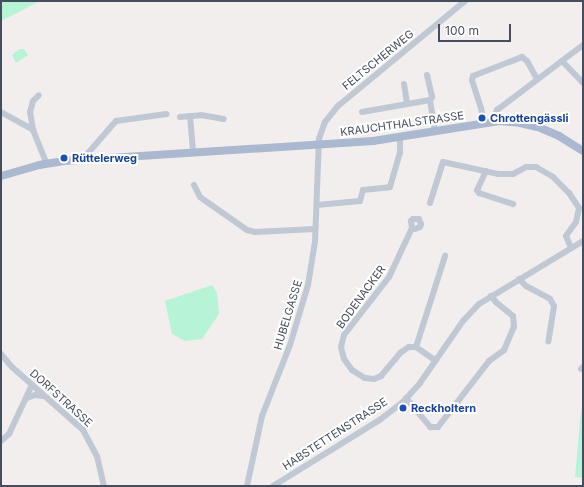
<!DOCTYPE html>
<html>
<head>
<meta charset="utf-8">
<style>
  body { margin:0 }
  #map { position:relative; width:584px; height:487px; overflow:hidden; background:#f1eeed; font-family:Inter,sans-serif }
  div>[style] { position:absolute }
  .green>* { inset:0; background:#b7f3d5 }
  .minor>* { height:6px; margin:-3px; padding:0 3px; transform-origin:3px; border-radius:3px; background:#c0c8d4 }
  .major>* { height:8px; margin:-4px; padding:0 4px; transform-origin:4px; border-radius:4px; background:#aab9cf }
  .dots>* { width:11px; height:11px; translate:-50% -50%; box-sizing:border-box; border:2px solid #fff; border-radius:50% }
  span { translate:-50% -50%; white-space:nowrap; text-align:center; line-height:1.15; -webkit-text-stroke:4px #fff; paint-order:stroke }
  .street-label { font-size:11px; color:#444e5d }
  .transit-label { font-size:11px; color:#164399; font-weight:700 }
  .left { translate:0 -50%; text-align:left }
  .frame { position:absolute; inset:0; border:2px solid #444e5d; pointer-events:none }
  .scale { position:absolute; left:438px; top:24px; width:73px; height:18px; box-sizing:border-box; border:2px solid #444e5d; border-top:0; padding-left:5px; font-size:12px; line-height:14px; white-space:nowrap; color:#444e5d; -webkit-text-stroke:3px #fff; paint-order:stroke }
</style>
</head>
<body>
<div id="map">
  <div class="green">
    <i style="clip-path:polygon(1px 1px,40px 1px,1px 21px)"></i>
    <i style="clip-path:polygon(20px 49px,24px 49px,28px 55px,16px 63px,12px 55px)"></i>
    <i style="clip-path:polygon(212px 285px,217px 293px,219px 314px,202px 339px,185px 341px,172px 334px,165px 301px)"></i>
    <i style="clip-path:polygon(583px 409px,583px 478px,575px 477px,581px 410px)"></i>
  </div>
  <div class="minor">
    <i style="left:562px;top:61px;width:30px;rotate:46deg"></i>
    <i style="left:427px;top:75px;width:23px;rotate:77deg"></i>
    <i style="left:432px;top:97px;width:4px;rotate:124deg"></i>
    <i style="left:404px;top:84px;width:20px;rotate:81deg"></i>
    <i style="left:1px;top:112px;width:37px;rotate:29deg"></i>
    <i style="left:33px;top:130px;width:35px;rotate:68deg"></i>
    <i style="left:362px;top:112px;width:69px;rotate:-10deg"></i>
    <i style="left:430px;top:100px;width:31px;rotate:81deg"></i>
    <i style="left:190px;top:116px;width:36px;rotate:85deg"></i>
    <i style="left:180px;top:117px;width:21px;rotate:-5deg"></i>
    <i style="left:201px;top:115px;width:23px;rotate:10deg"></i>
    <i style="left:493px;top:122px;width:13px;rotate:-72deg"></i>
    <i style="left:497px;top:110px;width:108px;rotate:-37.1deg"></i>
    <i style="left:484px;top:123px;width:15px;rotate:-101deg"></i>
    <i style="left:481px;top:108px;width:29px;rotate:-108deg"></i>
    <i style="left:472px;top:80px;width:4px;rotate:-76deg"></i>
    <i style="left:473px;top:76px;width:53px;rotate:-21.2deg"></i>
    <i style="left:522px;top:57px;width:6px;rotate:39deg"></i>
    <i style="left:527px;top:61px;width:21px;rotate:61deg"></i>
    <i style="left:33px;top:130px;width:18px;rotate:-99deg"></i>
    <i style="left:30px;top:112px;width:11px;rotate:-75deg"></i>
    <i style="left:33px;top:101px;width:8px;rotate:-45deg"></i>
    <i style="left:82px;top:160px;width:52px;rotate:-48.9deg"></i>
    <i style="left:116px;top:121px;width:51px;rotate:-7.8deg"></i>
    <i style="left:486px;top:171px;width:21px;rotate:115deg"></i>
    <i style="left:477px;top:190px;width:4px;rotate:56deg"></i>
    <i style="left:479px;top:193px;width:36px;rotate:18deg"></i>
    <i style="left:194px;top:185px;width:13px;rotate:63deg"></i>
    <i style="left:200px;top:197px;width:57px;rotate:35.1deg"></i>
    <i style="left:247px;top:230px;width:8px;rotate:14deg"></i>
    <i style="left:255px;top:232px;width:60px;rotate:-2.9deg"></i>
    <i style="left:430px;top:203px;width:43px;rotate:-72.4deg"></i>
    <i style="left:443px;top:162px;width:56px;rotate:12.3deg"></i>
    <i style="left:498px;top:174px;width:15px"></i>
    <i style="left:513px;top:174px;width:15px;rotate:-28deg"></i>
    <i style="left:526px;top:167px;width:10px"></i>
    <i style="left:536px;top:167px;width:20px;rotate:30deg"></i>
    <i style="left:553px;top:177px;width:23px;rotate:45deg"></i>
    <i style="left:569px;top:193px;width:18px;rotate:56deg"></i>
    <i style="left:579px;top:208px;width:14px;rotate:102deg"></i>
    <i style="left:576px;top:222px;width:17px;rotate:126deg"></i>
    <i style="left:566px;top:236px;width:13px;rotate:67deg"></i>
    <i style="left:317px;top:205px;width:43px;rotate:-5.3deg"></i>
    <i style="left:360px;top:201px;width:11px;rotate:-75deg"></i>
    <i style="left:363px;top:190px;width:27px;rotate:-6deg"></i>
    <i style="left:390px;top:187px;width:35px;rotate:-74deg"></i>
    <i style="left:400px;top:153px;width:16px;rotate:-90deg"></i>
    <i style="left:412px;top:228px;width:3px;rotate:18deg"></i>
    <i style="left:415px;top:229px;width:5px;rotate:-22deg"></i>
    <i style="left:420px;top:227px;width:3px;rotate:-72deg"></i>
    <i style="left:421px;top:224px;width:5px;rotate:-112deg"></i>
    <i style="left:419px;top:219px;width:6px;rotate:180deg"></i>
    <i style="left:413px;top:219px;width:3px;rotate:135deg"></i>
    <i style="left:411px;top:221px;width:7px;rotate:82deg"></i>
    <i style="left:412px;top:228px;width:54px;rotate:115.1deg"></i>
    <i style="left:389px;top:277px;width:73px;rotate:127.8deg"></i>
    <i style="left:344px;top:335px;width:12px;rotate:104deg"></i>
    <i style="left:341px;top:347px;width:12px;rotate:76deg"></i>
    <i style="left:344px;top:359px;width:14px;rotate:54deg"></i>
    <i style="left:352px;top:370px;width:15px;rotate:32deg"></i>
    <i style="left:365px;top:378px;width:9px;rotate:6deg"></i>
    <i style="left:374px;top:379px;width:8px;rotate:-23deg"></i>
    <i style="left:381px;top:376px;width:30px;rotate:-50deg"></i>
    <i style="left:400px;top:353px;width:11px;rotate:-34deg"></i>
    <i style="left:409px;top:347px;width:7px"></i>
    <i style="left:416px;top:347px;width:24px;rotate:35deg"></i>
    <i style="left:519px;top:279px;width:10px;rotate:45deg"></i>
    <i style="left:526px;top:286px;width:27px;rotate:28deg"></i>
    <i style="left:550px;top:299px;width:8px;rotate:60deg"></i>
    <i style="left:554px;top:306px;width:36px;rotate:99deg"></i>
    <i style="left:416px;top:347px;width:96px;rotate:-72.3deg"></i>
    <i style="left:1px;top:354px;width:17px;rotate:50deg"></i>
    <i style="left:12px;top:367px;width:95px;rotate:41.6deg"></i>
    <i style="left:83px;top:430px;width:30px;rotate:62deg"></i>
    <i style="left:97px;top:456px;width:31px;rotate:77deg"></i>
    <i style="left:581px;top:369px;width:3px;rotate:-45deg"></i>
    <i style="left:27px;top:398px;width:9px;rotate:-21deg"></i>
    <i style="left:35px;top:395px;width:8px;rotate:7deg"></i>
    <i style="left:406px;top:398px;width:38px;rotate:50deg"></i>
    <i style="left:430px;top:427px;width:8px"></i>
    <i style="left:438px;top:427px;width:83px;rotate:-52.3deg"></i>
    <i style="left:489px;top:361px;width:19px;rotate:-36deg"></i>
    <i style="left:504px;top:350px;width:25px;rotate:-67deg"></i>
    <i style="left:514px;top:327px;width:11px;rotate:-95deg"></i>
    <i style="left:513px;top:316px;width:22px;rotate:-141deg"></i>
    <i style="left:496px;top:302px;width:8px;rotate:-130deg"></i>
    <i style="left:1px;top:441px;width:11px;rotate:-41deg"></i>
    <i style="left:9px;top:434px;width:54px;rotate:-64.9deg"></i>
    <i style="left:247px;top:486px;width:72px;rotate:-77.9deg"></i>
    <i style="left:262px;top:416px;width:76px;rotate:-68.5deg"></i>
    <i style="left:290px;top:345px;width:63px;rotate:-73.3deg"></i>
    <i style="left:308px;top:285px;width:44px;rotate:-80.8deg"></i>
    <i style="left:315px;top:242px;width:103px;rotate:-87.8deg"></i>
    <i style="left:319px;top:139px;width:18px;rotate:-71deg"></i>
    <i style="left:325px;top:122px;width:21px;rotate:-51deg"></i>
    <i style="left:338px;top:106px;width:165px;rotate:-39.6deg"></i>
    <i style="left:273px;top:486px;width:127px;rotate:-31.8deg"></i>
    <i style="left:381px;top:419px;width:28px;rotate:-38deg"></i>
    <i style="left:403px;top:402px;width:25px;rotate:-48deg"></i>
    <i style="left:420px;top:383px;width:75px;rotate:-55.3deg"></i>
    <i style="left:463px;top:321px;width:23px;rotate:-47deg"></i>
    <i style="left:479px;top:304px;width:122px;rotate:-31.2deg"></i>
  </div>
  <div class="major">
    <i style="left:1px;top:176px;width:40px;rotate:-16deg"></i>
    <i style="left:39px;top:165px;width:24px;rotate:-9deg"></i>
    <i style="left:63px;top:161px;width:311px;rotate:-3.7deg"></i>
    <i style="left:373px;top:141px;width:128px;rotate:-9deg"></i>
    <i style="left:499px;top:121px;width:21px;rotate:5deg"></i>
    <i style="left:520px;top:123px;width:18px;rotate:13deg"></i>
    <i style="left:538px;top:127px;width:23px;rotate:23deg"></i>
    <i style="left:559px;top:136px;width:28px;rotate:32deg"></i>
  </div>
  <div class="dots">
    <i style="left:482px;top:118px;background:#1a4fb4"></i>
    <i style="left:64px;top:158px;background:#1a4fb4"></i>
    <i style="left:403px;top:408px;background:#1a4fb4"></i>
  </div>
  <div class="street-label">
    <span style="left:378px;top:60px;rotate:-39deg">FELTSCHERWEG</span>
    <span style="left:402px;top:124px;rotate:-8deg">KRAUCHTHALSTRASSE</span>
    <span style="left:361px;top:297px;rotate:-54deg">BODENACKER</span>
    <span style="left:288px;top:315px;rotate:-73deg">HUBELGASSE</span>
    <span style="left:61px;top:398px;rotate:42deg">DORFSTRASSE</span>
    <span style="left:335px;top:434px;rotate:-33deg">HABSTETTENSTRASSE</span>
  </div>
  <div class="transit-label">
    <span class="left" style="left:490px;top:118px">Chrottengässli</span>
    <span class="left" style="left:72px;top:158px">Rüttelerweg</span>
    <span class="left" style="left:411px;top:408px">Reckholtern</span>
  </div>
  <div class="frame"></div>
  <div class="scale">100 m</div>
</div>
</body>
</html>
